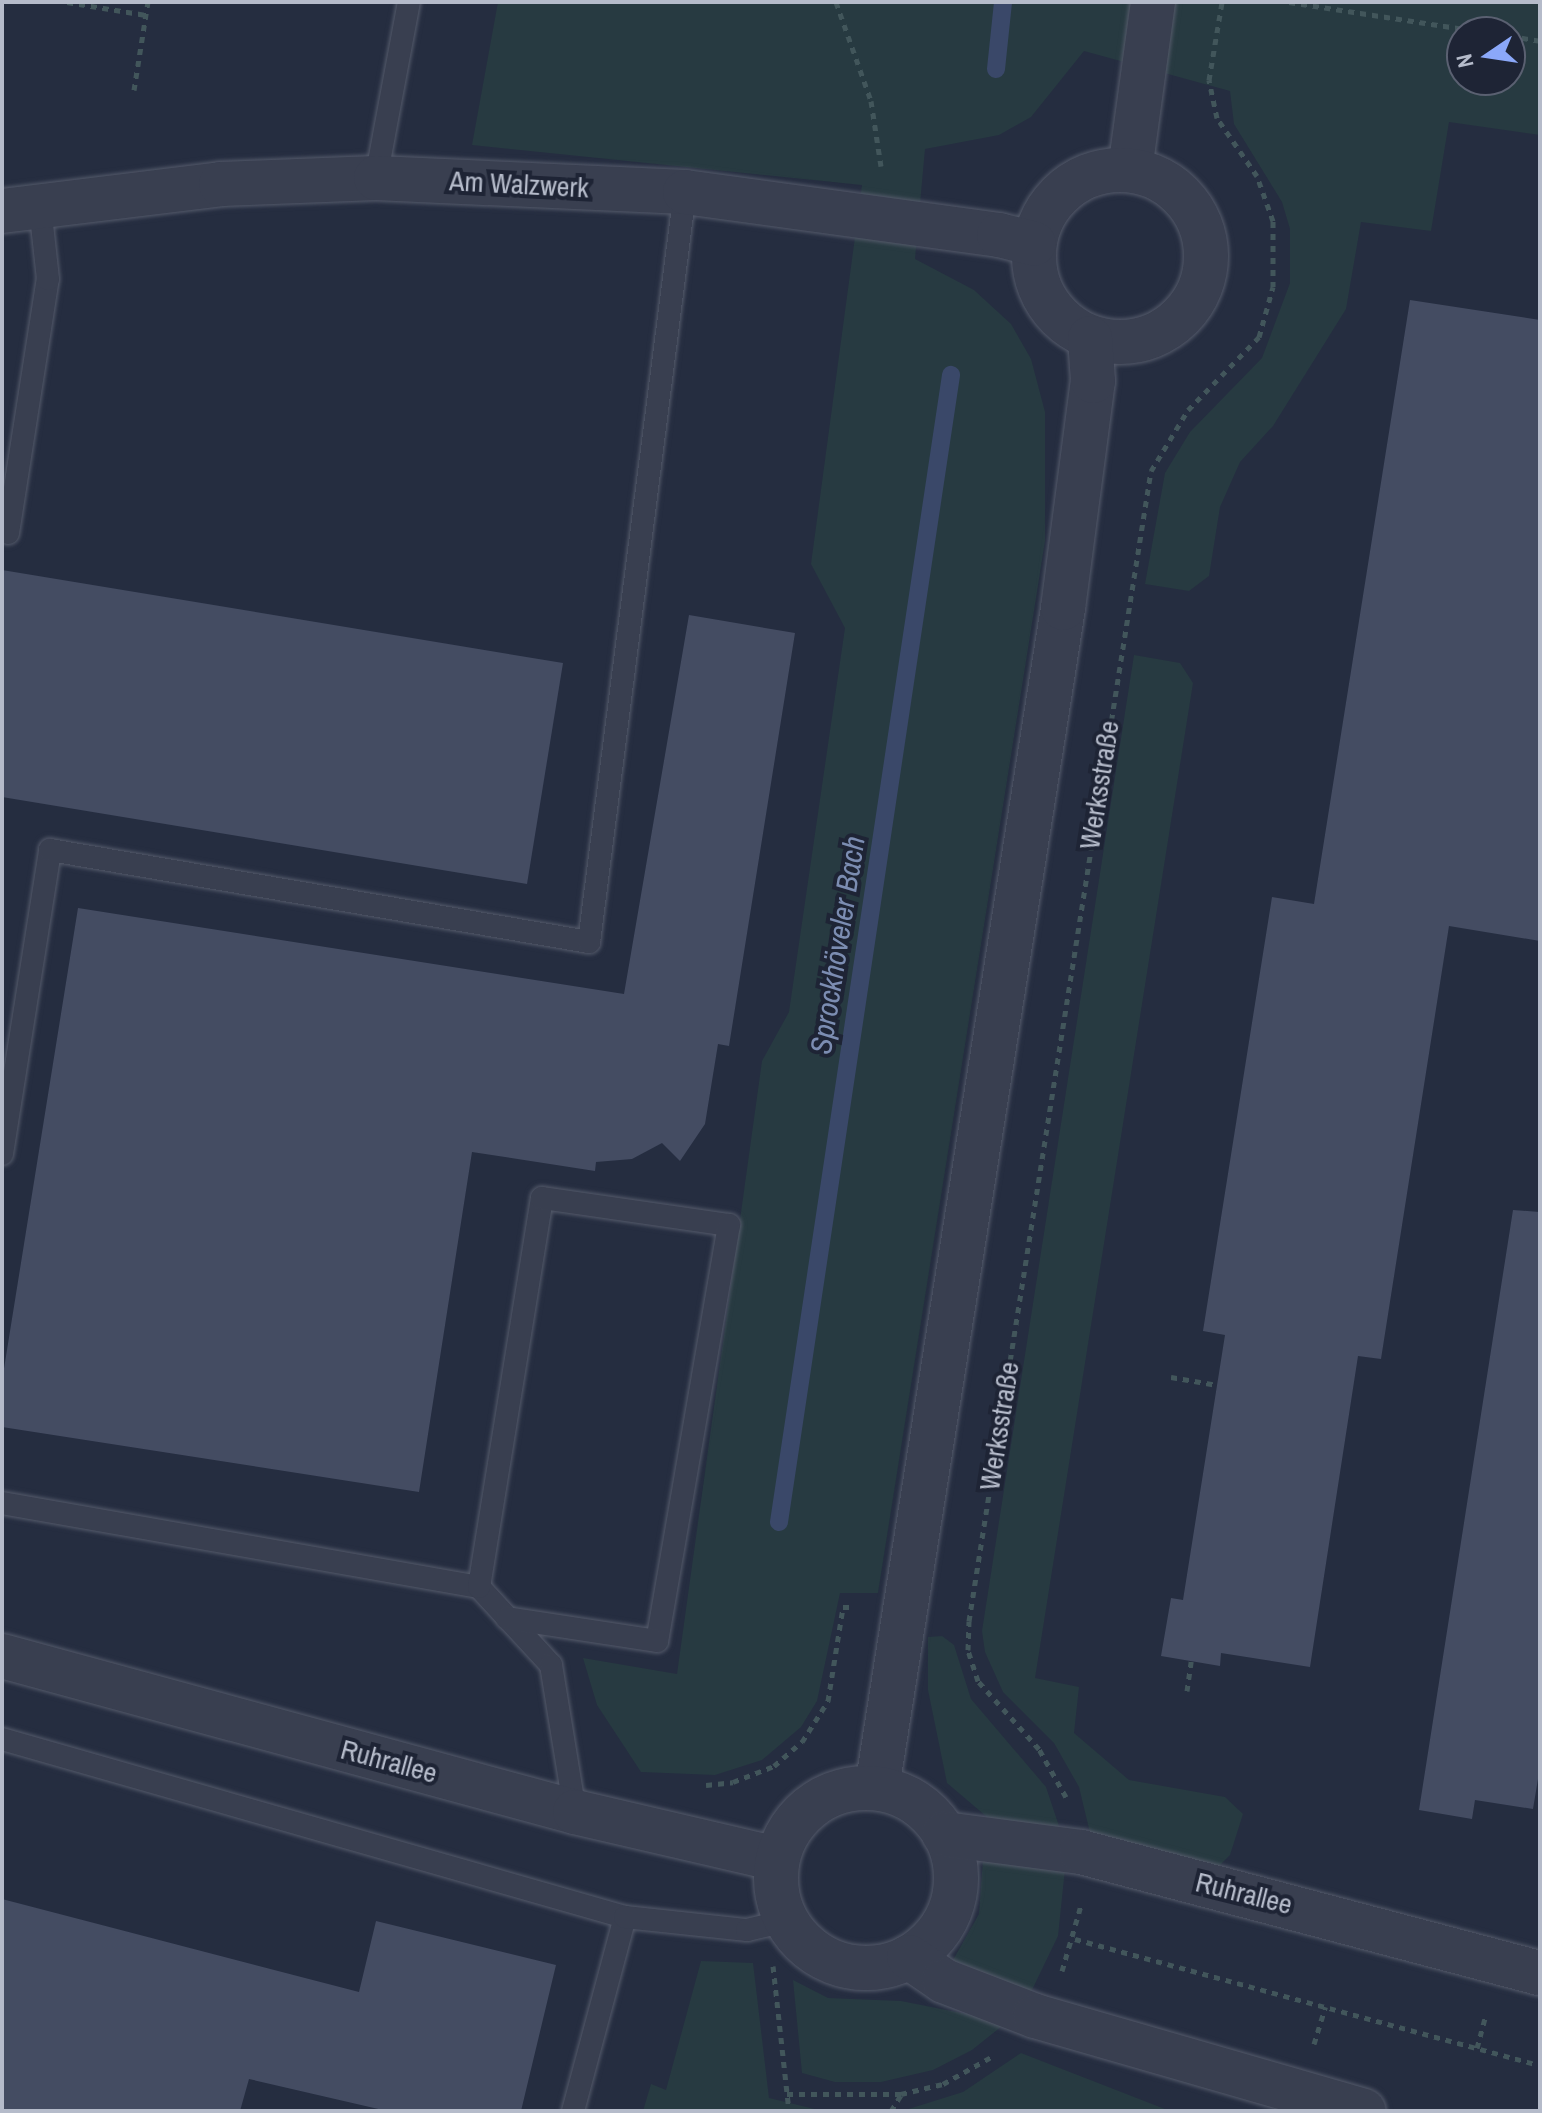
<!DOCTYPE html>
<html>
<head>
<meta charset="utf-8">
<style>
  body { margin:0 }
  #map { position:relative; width:1542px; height:2113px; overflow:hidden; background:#252d40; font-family:"Archivo Narrow",sans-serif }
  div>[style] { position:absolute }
  .green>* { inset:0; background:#273a41 }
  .stream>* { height:18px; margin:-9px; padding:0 9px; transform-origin:9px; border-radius:9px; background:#3a4869 }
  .building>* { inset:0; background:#444c62 }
  .path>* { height:5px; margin-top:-2.5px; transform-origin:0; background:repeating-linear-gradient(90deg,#42565b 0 6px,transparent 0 12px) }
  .roads { filter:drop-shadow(0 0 2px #545a6a) drop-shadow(0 0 2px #545a6a) }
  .service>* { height:22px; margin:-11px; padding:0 11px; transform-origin:11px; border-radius:11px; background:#393f50 }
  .minor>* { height:44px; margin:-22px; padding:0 22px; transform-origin:22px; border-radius:22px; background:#393f50 }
  .minor>.ring { margin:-22px; padding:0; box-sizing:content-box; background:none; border:44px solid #393f50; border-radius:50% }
  span { translate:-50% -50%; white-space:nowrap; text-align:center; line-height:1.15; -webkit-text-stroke:8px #1e2435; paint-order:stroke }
  .street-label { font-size:28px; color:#b5bbca }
  .water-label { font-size:30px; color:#7c8db2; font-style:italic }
  .frame { position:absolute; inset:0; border:4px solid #b5bbca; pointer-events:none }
  .north { position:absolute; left:1446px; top:16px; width:80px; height:80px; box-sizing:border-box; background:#1e2435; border:2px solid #5a6071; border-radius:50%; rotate:257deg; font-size:22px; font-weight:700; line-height:32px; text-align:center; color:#b5bbca }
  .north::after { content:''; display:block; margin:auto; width:28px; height:36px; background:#8ba8f9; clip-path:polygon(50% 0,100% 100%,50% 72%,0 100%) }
</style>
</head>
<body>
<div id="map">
  <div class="green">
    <i style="clip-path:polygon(evenodd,498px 2px,1540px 2px,1540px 135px,1449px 122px,1431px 231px,1361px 222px,1346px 309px,1273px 426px,1240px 462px,1220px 507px,1209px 576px,1189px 591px,1145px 584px,1165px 473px,1190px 432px,1262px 358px,1290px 283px,1290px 229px,1282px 202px,1234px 124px,1230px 91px,1084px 51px,1031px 117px,999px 135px,925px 149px,915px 259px,974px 290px,1011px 324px,1031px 359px,1045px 412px,1045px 541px,878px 1593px,840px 1593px,817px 1701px,801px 1727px,762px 1760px,715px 1775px,641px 1772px,597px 1705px,583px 1658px,677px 1674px,762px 1061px,789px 1012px,845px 628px,811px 564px,862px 185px,472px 145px,498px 2px,1462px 32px,1510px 32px,1510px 80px,1462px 80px,1462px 32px)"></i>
    <i style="clip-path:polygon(1134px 655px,1180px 663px,1193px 683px,1035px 1678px,1079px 1687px,1074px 1733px,1129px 1780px,1225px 1797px,1243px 1814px,1230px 1855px,1218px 1867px,1091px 1837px,1079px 1787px,1054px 1743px,1003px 1692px,985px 1652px,982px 1631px)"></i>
    <i style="clip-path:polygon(942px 1636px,954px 1645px,971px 1699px,1046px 1787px,1061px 1832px,987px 1817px,947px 1783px,928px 1690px,928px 1637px)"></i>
    <i style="clip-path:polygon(983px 1859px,1065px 1869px,1058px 1936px,1031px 1992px,953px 1960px,979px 1914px)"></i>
    <i style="clip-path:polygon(701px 1961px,753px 1963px,769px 2098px,823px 2111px,643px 2111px,651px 2084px,666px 2090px)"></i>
    <i style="clip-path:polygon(793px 1980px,828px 1998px,901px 2001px,1007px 2022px,972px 2050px,933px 2070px,881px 2082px,835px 2082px,802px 2073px)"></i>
    <i style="clip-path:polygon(1021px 2053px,1170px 2111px,902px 2111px,963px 2092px)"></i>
  </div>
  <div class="stream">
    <i style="left:996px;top:69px;width:67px;rotate:-84deg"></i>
    <i style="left:779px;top:1522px;width:1160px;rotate:-81.47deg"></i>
  </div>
  <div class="building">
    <i style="clip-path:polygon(1410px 300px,1540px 320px,1540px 941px,1449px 926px,1381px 1359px,1358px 1356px,1310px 1667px,1221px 1653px,1220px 1666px,1161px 1656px,1171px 1598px,1183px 1600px,1225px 1335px,1203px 1331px,1272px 897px,1314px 904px)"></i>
    <i style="clip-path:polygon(2px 570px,563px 663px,527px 884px,2px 797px)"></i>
    <i style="clip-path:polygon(689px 615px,795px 633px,729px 1046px,718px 1044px,705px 1124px,680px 1161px,662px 1143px,632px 1159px,596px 1162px,595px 1171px,472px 1152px,419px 1492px,2px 1427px,2px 1381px,78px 908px,624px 994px)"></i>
    <i style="clip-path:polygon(1513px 1210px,1540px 1212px,1540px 1767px,1533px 1809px,1475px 1800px,1472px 1819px,1419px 1810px)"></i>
    <i style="clip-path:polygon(2px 1899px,359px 1992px,376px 1921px,556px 1965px,521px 2111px,387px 2111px,249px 2079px,240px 2111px,2px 2111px)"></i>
  </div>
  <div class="path">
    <i style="left:67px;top:2px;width:80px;rotate:9.3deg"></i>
    <i style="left:836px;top:2px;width:105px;rotate:70.5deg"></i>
    <i style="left:871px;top:101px;width:66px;rotate:81.3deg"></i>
    <i style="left:1289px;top:2px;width:195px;rotate:8.8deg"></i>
    <i style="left:1510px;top:36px;width:30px;rotate:9deg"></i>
    <i style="left:134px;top:90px;width:89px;rotate:-81deg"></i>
    <i style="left:1171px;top:1377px;width:47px;rotate:9.9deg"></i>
    <i style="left:1187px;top:1691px;width:30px;rotate:-82deg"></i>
    <i style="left:706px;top:1785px;width:27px;rotate:-6deg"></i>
    <i style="left:733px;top:1782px;width:44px;rotate:-21.3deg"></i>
    <i style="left:774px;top:1766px;width:37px;rotate:-41deg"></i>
    <i style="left:802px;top:1742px;width:49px;rotate:-57.6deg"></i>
    <i style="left:828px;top:1701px;width:95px;rotate:-80.9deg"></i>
    <i style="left:843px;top:1607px;width:10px"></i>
    <i style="left:1066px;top:1797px;width:55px;rotate:-119.4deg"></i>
    <i style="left:1039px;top:1749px;width:91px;rotate:-131.9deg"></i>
    <i style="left:978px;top:1681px;width:33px;rotate:-108deg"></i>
    <i style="left:968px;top:1650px;width:29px;rotate:-88deg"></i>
    <i style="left:969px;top:1621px;width:1164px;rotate:-81.01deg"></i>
    <i style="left:1151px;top:471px;width:71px;rotate:-58.8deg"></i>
    <i style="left:1188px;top:410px;width:102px;rotate:-45.8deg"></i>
    <i style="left:1259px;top:337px;width:52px;rotate:-74.4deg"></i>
    <i style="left:1273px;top:287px;width:66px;rotate:-90deg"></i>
    <i style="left:1273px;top:221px;width:48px;rotate:-109.6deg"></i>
    <i style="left:1257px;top:176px;width:70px;rotate:-124.6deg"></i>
    <i style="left:1217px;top:118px;width:39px;rotate:-102deg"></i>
    <i style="left:1209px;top:80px;width:79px;rotate:-80.5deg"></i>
    <i style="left:1075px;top:1939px;width:482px;rotate:15.2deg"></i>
    <i style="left:773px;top:1966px;width:146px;rotate:83.7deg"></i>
    <i style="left:1062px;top:1971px;width:69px;rotate:-73.9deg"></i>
    <i style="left:1314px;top:2044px;width:39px;rotate:-73deg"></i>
    <i style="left:1477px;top:2048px;width:35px;rotate:-75deg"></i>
    <i style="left:787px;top:2094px;width:114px"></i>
    <i style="left:901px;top:2094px;width:43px;rotate:-13.4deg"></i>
    <i style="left:943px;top:2084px;width:57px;rotate:-29.2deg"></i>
    <i style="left:891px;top:2111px;width:19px;rotate:-58deg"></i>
  </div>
  <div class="roads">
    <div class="service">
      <i style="left:376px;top:178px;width:179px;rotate:-79.4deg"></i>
      <i style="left:8px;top:533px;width:257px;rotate:-81.1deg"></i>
      <i style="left:48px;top:279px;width:73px;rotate:-96.3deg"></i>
      <i style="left:2px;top:1154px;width:308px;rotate:-81deg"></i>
      <i style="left:50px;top:850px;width:547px;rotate:9.69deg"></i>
      <i style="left:589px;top:942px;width:756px;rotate:-82.71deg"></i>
      <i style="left:2px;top:1503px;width:484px;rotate:10deg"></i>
      <i style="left:479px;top:1587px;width:106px;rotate:47.3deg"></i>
      <i style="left:551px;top:1665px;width:149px;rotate:80.7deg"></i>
      <i style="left:479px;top:1587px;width:394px;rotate:-80.8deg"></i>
      <i style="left:542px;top:1198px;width:189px;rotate:8.2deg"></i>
      <i style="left:729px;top:1225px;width:422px;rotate:99.8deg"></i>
      <i style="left:657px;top:1641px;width:152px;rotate:-171.3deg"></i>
      <i style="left:2px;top:1739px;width:648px;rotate:15.95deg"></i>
      <i style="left:625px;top:1917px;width:201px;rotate:105deg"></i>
      <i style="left:625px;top:1917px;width:123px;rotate:6.1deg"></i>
      <i style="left:747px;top:1930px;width:40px;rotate:-13deg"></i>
    </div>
    <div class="minor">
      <i style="left:1130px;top:170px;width:170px;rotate:-82.2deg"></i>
      <i class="ring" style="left:1034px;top:170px;width:128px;height:128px"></i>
      <i style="left:2px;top:211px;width:221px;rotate:-7deg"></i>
      <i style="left:221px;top:184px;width:155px;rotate:-2.2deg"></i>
      <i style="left:376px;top:178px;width:309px;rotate:2.6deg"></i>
      <i style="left:685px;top:192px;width:317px;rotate:7.8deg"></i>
      <i style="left:999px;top:235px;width:36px;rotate:14deg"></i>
      <i style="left:2px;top:1656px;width:594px;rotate:15.23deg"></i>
      <i style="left:575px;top:1812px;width:207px;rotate:13.1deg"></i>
      <i style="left:877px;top:1788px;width:1195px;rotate:-81.04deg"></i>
      <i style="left:1063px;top:608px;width:229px;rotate:-82.5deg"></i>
      <i style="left:1093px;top:381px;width:43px;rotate:-94deg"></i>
      <i class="ring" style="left:776px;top:1788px;width:136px;height:136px"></i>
      <i style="left:944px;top:1834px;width:138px;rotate:7.5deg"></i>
      <i style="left:1081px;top:1852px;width:475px;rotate:14.8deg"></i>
      <i style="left:909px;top:1957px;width:42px;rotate:34.4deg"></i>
      <i style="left:944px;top:1981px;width:97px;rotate:21deg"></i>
      <i style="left:1035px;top:2016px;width:342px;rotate:16.1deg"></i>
    </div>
  </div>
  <div class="street-label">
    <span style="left:519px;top:184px;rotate:3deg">Am Walzwerk</span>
    <span style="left:1099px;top:785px;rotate:-81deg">Werksstraße</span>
    <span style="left:999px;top:1426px;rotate:-81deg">Werksstraße</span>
    <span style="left:389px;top:1761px;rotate:15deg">Ruhrallee</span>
    <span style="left:1244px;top:1893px;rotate:14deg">Ruhrallee</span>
  </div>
  <div class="water-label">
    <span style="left:837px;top:945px;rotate:-81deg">Sprockhöveler Bach</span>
  </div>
  <div class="frame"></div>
  <div class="north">N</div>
</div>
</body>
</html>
